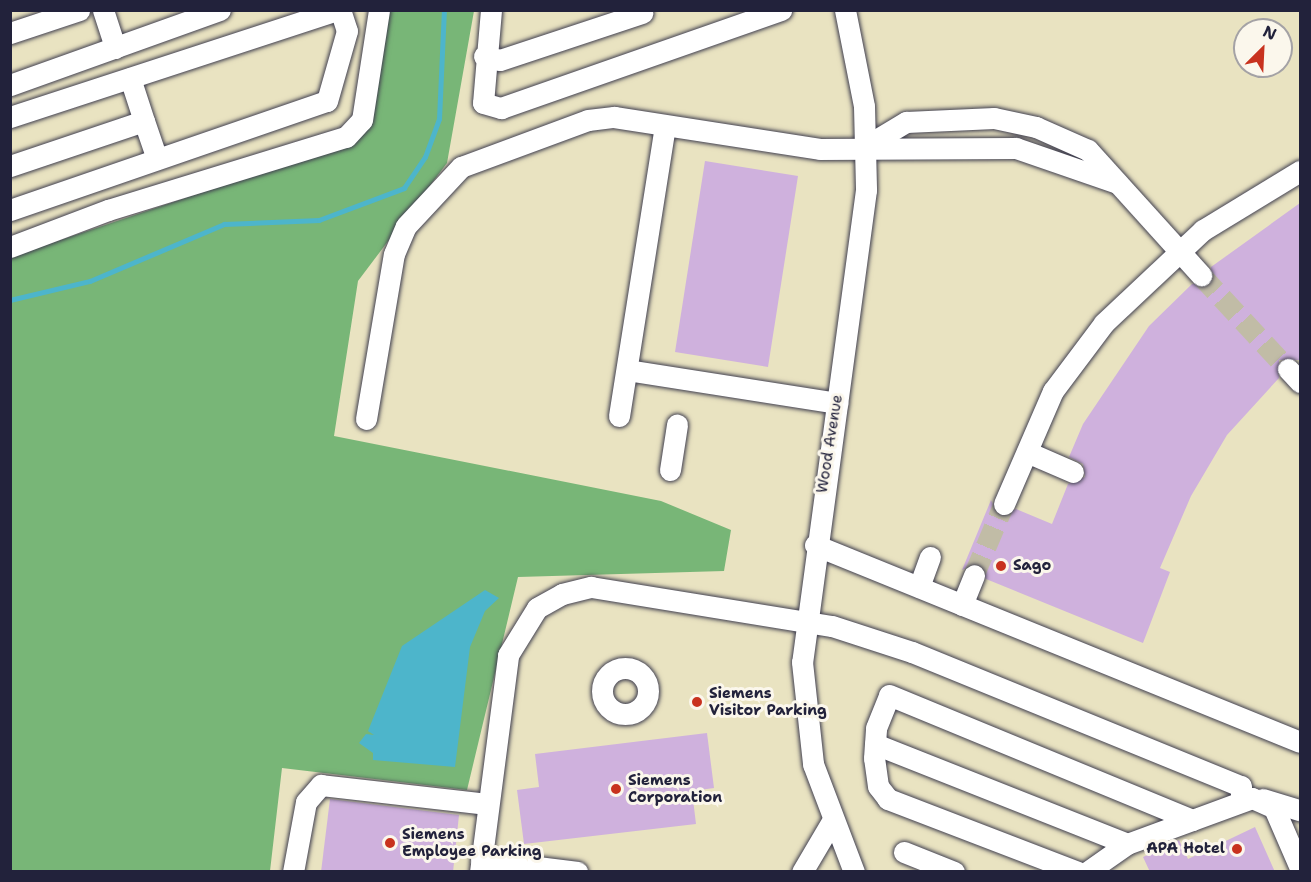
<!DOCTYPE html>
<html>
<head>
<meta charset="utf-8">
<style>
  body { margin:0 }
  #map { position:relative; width:1311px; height:882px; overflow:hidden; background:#e9e3c1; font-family:"Shantell Sans",sans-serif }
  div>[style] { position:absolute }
  .forest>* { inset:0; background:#78b677 }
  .water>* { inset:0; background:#4db5cb }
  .stream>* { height:4.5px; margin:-2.25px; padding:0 2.25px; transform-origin:2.25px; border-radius:2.25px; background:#4db5cb }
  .building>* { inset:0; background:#cfb1dd }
  .minor-tunnel>* { height:21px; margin-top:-10.5px; transform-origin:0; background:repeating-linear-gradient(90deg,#c1bca6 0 21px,transparent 0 31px) }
  .roads { filter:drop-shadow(0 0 2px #403f4f) drop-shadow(0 0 2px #403f4f) }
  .minor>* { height:21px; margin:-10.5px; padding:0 10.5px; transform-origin:10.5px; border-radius:10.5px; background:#fff }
  .minor>.ring { margin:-10.5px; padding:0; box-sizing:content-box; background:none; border:21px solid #fff; border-radius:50% }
  .dots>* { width:16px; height:16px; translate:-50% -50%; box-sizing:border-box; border:3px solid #fbf7ec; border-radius:50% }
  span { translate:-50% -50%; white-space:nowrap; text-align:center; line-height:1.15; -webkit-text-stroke:6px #fbf7ec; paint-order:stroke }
  .street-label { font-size:15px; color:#22223b }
  .poi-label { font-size:15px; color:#22223b; font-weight:700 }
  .left { translate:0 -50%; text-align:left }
  .right { translate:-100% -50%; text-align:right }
  .frame { position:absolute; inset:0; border:12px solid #22223b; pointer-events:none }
  .north { position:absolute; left:1233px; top:18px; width:60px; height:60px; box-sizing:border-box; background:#fbf7ec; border:2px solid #a4a2a5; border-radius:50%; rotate:24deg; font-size:16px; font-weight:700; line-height:24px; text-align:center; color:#22223b }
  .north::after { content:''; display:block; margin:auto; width:21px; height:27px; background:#c8321e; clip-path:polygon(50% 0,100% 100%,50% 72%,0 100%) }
</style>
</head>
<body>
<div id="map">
  <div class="forest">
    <i style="clip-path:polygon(383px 11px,474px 11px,447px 163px,358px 281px,334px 436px,661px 501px,731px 530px,724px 571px,518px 577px,467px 790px,282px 768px,270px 871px,11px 871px,10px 257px,352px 142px)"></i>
  </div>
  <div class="water">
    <i style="clip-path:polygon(485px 590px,499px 598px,485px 611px,470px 647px,455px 767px,373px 760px,373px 753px,359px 743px,366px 734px,374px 735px,368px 731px,402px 646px)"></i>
  </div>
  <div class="stream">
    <i style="left:10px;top:300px;width:82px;rotate:-13.4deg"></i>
    <i style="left:90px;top:281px;width:146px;rotate:-23deg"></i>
    <i style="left:224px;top:224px;width:95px;rotate:-2.4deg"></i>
    <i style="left:319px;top:220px;width:91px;rotate:-20.6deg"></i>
    <i style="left:404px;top:188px;width:37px;rotate:-56deg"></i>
    <i style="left:425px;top:157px;width:40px;rotate:-69.8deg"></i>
    <i style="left:439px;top:119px;width:109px;rotate:-87.4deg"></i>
  </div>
  <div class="building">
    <i style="clip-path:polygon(705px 161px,798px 176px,768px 367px,675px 352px)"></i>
    <i style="clip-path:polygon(1300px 203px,1300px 360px,1279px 360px,1279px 378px,1227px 435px,1191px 496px,1160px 568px,1170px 572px,1143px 643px,986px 579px,979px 563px,962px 570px,991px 500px,999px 516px,1016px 509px,1052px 524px,1068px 484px,1085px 477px,1083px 464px,1069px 457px,1083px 424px,1149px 326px,1192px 284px,1210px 284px,1211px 267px)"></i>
    <i style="clip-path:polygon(707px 733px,714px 788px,692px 791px,696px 824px,524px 844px,517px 790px,539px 787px,535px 754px)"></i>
    <i style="clip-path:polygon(330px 799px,459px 815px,453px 872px,321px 872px)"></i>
    <i style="clip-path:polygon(1255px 827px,1275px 872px,1150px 872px,1143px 857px,1179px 840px,1188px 859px)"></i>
  </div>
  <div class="minor-tunnel">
    <i style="left:1201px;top:275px;width:128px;rotate:47.2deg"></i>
    <i style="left:974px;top:575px;width:77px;rotate:-67.1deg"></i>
  </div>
  <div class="roads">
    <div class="minor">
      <i style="left:103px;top:10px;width:40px;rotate:72deg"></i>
      <i style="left:491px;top:10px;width:93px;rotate:94.9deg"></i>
      <i style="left:483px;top:103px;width:19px;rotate:16deg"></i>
      <i style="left:501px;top:108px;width:297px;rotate:-19.3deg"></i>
      <i style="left:845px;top:10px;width:98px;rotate:78.8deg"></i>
      <i style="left:864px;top:106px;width:84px;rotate:88.6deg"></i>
      <i style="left:866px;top:190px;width:476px;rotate:97.7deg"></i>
      <i style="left:802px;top:662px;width:103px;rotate:83.8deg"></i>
      <i style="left:813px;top:764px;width:116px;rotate:69.2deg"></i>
      <i style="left:10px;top:33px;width:73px;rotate:-18.4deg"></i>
      <i style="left:484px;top:56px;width:16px;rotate:14deg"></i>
      <i style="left:500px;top:60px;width:150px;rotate:-18.3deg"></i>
      <i style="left:10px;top:85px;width:223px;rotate:-19.7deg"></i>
      <i style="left:10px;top:117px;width:344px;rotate:-18.1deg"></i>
      <i style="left:144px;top:121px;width:40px;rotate:71.1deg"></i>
      <i style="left:866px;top:146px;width:47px;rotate:-31deg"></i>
      <i style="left:906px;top:122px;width:88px;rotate:-2.6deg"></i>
      <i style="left:994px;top:118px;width:43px;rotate:12.1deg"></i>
      <i style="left:1036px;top:127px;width:57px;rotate:23.9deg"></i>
      <i style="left:1088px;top:150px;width:169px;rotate:47.9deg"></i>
      <i style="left:10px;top:166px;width:141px;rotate:-18.6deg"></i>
      <i style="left:144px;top:121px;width:45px;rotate:-108deg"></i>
      <i style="left:10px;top:210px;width:335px;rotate:-19deg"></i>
      <i style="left:327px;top:101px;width:73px;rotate:-74.1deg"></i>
      <i style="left:347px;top:31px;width:22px;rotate:-108deg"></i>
      <i style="left:10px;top:247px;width:105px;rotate:-20.7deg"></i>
      <i style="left:108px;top:210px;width:249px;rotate:-17.1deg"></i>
      <i style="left:346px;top:137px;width:23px;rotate:-47deg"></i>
      <i style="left:362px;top:120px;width:111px;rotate:-81.2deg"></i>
      <i style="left:1288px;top:369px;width:18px;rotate:47deg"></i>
      <i style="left:627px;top:370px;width:213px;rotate:8.9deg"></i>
      <i style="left:619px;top:416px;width:294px;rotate:-81deg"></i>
      <i style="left:366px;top:419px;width:167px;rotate:-80.4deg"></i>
      <i style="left:394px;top:254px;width:30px;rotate:-67deg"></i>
      <i style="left:406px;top:226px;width:81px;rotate:-47deg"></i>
      <i style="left:461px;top:167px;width:135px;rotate:-20.3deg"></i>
      <i style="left:588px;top:120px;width:26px;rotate:-7deg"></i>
      <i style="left:614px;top:117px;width:208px;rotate:8.8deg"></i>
      <i style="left:820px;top:149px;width:196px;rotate:-0.3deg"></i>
      <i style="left:1016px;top:148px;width:107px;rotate:19.1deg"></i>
      <i style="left:1027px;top:452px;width:50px;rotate:23.5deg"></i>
      <i style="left:670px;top:470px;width:46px;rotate:-81.2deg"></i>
      <i style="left:1004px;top:504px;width:123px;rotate:-66.6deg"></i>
      <i style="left:1053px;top:391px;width:85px;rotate:-53.1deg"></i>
      <i style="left:1104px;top:323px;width:136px;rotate:-43.2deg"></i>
      <i style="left:1203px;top:230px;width:114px;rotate:-31.3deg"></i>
      <i style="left:815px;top:545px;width:523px;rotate:22.11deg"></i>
      <i style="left:919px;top:587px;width:32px;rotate:-70deg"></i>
      <i style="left:962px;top:605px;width:32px;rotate:-68deg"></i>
      <i class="ring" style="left:602px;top:668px;width:25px;height:25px"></i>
      <i style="left:875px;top:744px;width:271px;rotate:21.6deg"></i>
      <i style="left:1263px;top:799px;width:39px;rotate:17deg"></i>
      <i style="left:904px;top:852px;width:54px;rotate:21.8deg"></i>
      <i style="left:481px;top:860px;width:97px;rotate:7.1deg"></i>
      <i style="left:293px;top:872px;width:71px;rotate:-79.5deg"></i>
      <i style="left:306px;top:802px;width:23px;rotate:-49deg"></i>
      <i style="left:321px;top:785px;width:168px;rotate:6.5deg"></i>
      <i style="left:480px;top:872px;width:219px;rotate:-82.6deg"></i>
      <i style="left:508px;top:655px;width:55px;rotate:-58.3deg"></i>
      <i style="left:537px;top:608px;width:29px;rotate:-29deg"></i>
      <i style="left:562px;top:594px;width:30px;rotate:-14deg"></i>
      <i style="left:591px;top:587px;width:244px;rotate:9.2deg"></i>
      <i style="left:832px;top:626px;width:84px;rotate:18deg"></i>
      <i style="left:912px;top:652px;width:355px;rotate:22.2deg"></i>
      <i style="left:1241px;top:786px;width:15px;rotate:90deg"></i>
      <i style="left:802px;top:872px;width:57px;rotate:-59.4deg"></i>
      <i style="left:1078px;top:872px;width:204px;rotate:-159deg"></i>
      <i style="left:888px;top:799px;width:16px;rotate:-128deg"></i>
      <i style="left:878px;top:786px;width:28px;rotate:-98deg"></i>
      <i style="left:874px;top:758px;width:30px;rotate:-86deg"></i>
      <i style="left:876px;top:728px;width:35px;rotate:-68deg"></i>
      <i style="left:889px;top:695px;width:328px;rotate:22.4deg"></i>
      <i style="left:1087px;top:872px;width:49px;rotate:-35deg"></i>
      <i style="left:1127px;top:844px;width:133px;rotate:-20.2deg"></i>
      <i style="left:1252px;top:798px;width:24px;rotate:24deg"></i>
      <i style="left:1274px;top:808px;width:65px;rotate:66.6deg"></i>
    </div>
  </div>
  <div class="dots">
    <i style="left:1001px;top:566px;background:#c8321e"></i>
    <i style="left:697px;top:702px;background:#c8321e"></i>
    <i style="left:616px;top:789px;background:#c8321e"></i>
    <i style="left:390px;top:843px;background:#c8321e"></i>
    <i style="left:1237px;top:849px;background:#c8321e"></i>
  </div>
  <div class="street-label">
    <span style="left:830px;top:444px;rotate:-81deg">Wood Avenue</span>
  </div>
  <div class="poi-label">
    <span class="left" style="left:1013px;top:566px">Sago</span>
    <span class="left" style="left:709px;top:702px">Siemens<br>Visitor Parking</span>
    <span class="left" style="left:628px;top:789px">Siemens<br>Corporation</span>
    <span class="left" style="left:402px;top:843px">Siemens<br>Employee Parking</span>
    <span class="right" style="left:1225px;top:849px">APA Hotel</span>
  </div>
  <div class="frame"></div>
  <div class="north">N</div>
</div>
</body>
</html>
